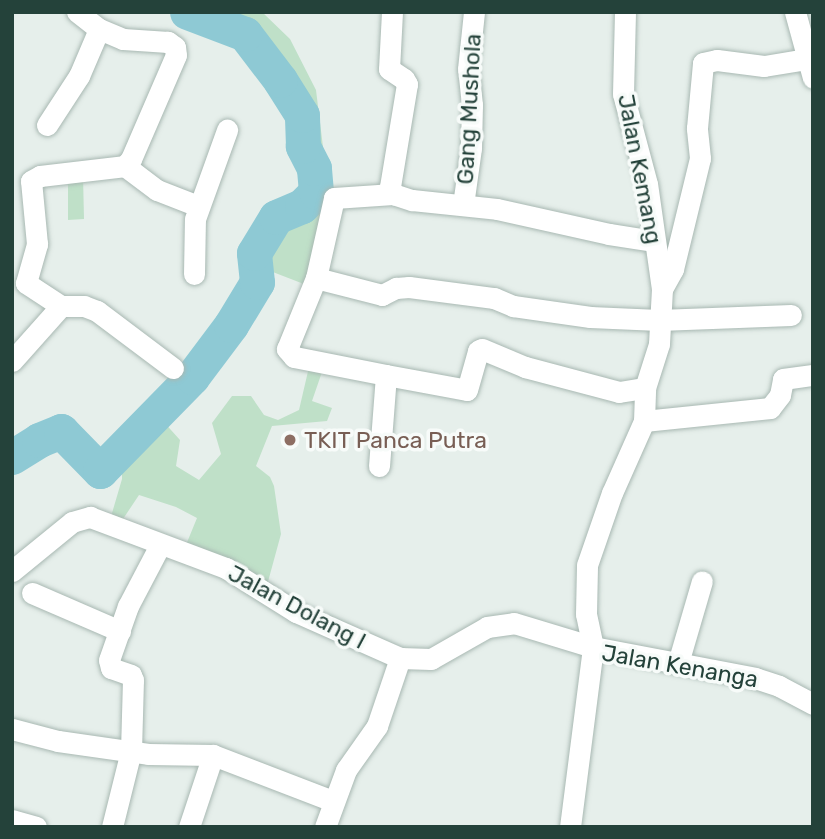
<!DOCTYPE html>
<html>
<head>
<meta charset="utf-8">
<style>
  body { margin:0 }
  #map { position:relative; width:825px; height:839px; overflow:hidden; background:#e6efeb; font-family:Rubik,sans-serif }
  div>[style] { position:absolute }
  .green>* { inset:0; background:#bfe0c8 }
  .river>* { height:35px; margin:-17.5px; padding:0 17.5px; transform-origin:17.5px; border-radius:17.5px; background:#8ec9d4 }
  .roads { filter:drop-shadow(0 0 2px #a8b8b2) drop-shadow(0 0 2px #a8b8b2) }
  .minor>* { height:21px; margin:-10.5px; padding:0 10.5px; transform-origin:10.5px; border-radius:10.5px; background:#fff }
  .dots>* { width:19px; height:19px; translate:-50% -50%; box-sizing:border-box; border:4px solid #f7fbf9; border-radius:50% }
  span { translate:-50% -50%; white-space:nowrap; text-align:center; line-height:1.15; -webkit-text-stroke:7px #f7fbf9; paint-order:stroke }
  .street-label { font-size:23px; color:#24423a }
  .education-label { font-size:23px; color:#785e54 }
  .left { translate:0 -50%; text-align:left }
  .frame { position:absolute; inset:0; border:14px solid #24423a; pointer-events:none }
</style>
</head>
<body>
<div id="map">
  <div class="green">
    <i style="clip-path:polygon(234px 12px,262px 12px,290px 39px,316px 90px,330px 204px,309px 286px,265px 269px,260px 258px,271px 229px,282px 217px,302px 208px,320px 193px,312px 150px,305px 139px,300px 100px,250px 22px)"></i>
    <i style="clip-path:polygon(68px 176px,83px 176px,84px 219px,68px 220px)"></i>
    <i style="clip-path:polygon(309px 367px,322px 372px,312px 401px,332px 408px,327px 421px,272px 426px,256px 466px,270px 477px,274px 486px,281px 534px,266px 589px,181px 557px,197px 518px,176px 507px,139px 495px,117px 528px,110px 520px,122px 479px,122px 459px,162px 420px,180px 440px,176px 466px,199px 480px,221px 454px,212px 423px,232px 396px,251px 396px,264px 415px,278px 420px,299px 410px)"></i>
  </div>
  <div class="river">
    <i style="left:12px;top:457px;width:32px;rotate:-32deg"></i>
    <i style="left:39px;top:440px;width:24px;rotate:-22deg"></i>
    <i style="left:61px;top:431px;width:56px;rotate:45.7deg"></i>
    <i style="left:100px;top:471px;width:132px;rotate:-45.6deg"></i>
    <i style="left:192px;top:377px;width:65px;rotate:-53.1deg"></i>
    <i style="left:231px;top:325px;width:50px;rotate:-58.8deg"></i>
    <i style="left:257px;top:282px;width:29px;rotate:-96deg"></i>
    <i style="left:254px;top:253px;width:42px;rotate:-58.6deg"></i>
    <i style="left:276px;top:217px;width:28px;rotate:-23deg"></i>
    <i style="left:302px;top:206px;width:20px;rotate:-45deg"></i>
    <i style="left:316px;top:192px;width:24px;rotate:-95deg"></i>
    <i style="left:314px;top:168px;width:25px;rotate:-117deg"></i>
    <i style="left:303px;top:146px;width:31px;rotate:-92deg"></i>
    <i style="left:302px;top:115px;width:41px;rotate:-122.2deg"></i>
    <i style="left:280px;top:80px;width:58px;rotate:-127.3deg"></i>
    <i style="left:245px;top:34px;width:62px;rotate:-159.2deg"></i>
  </div>
  <div class="roads">
    <div class="minor">
      <i style="left:392px;top:12px;width:57px;rotate:93deg"></i>
      <i style="left:389px;top:69px;width:18px;rotate:34deg"></i>
      <i style="left:404px;top:79px;width:6px;rotate:59deg"></i>
      <i style="left:407px;top:84px;width:104px;rotate:99.4deg"></i>
      <i style="left:390px;top:187px;width:8px;rotate:67deg"></i>
      <i style="left:393px;top:194px;width:20px;rotate:18deg"></i>
      <i style="left:412px;top:200px;width:85px;rotate:6deg"></i>
      <i style="left:497px;top:209px;width:115px;rotate:12.6deg"></i>
      <i style="left:609px;top:234px;width:46px;rotate:8.8deg"></i>
      <i style="left:795px;top:12px;width:68px;rotate:74.7deg"></i>
      <i style="left:47px;top:125px;width:59px;rotate:-56.9deg"></i>
      <i style="left:79px;top:76px;width:51px;rotate:-66.9deg"></i>
      <i style="left:125px;top:166px;width:40px;rotate:37deg"></i>
      <i style="left:157px;top:190px;width:44px;rotate:21.3deg"></i>
      <i style="left:463px;top:205px;width:58px;rotate:-82deg"></i>
      <i style="left:471px;top:148px;width:43px;rotate:-88.7deg"></i>
      <i style="left:472px;top:105px;width:36px;rotate:-96deg"></i>
      <i style="left:468px;top:69px;width:57px;rotate:-84deg"></i>
      <i style="left:194px;top:274px;width:55px;rotate:-89deg"></i>
      <i style="left:195px;top:219px;width:95px;rotate:-70.2deg"></i>
      <i style="left:316px;top:278px;width:68px;rotate:14.4deg"></i>
      <i style="left:382px;top:295px;width:16px;rotate:-27deg"></i>
      <i style="left:396px;top:288px;width:13px;rotate:-4deg"></i>
      <i style="left:409px;top:287px;width:86px;rotate:7.4deg"></i>
      <i style="left:494px;top:298px;width:21px;rotate:23deg"></i>
      <i style="left:513px;top:306px;width:78px;rotate:8.1deg"></i>
      <i style="left:590px;top:317px;width:69px;rotate:2.5deg"></i>
      <i style="left:659px;top:320px;width:132px;rotate:-2.2deg"></i>
      <i style="left:662px;top:289px;width:23px;rotate:-61deg"></i>
      <i style="left:673px;top:269px;width:114px;rotate:-76.3deg"></i>
      <i style="left:700px;top:158px;width:30px;rotate:-96deg"></i>
      <i style="left:697px;top:128px;width:65px;rotate:-84.7deg"></i>
      <i style="left:703px;top:63px;width:14px;rotate:-12deg"></i>
      <i style="left:717px;top:60px;width:47px;rotate:7.3deg"></i>
      <i style="left:764px;top:66px;width:50px;rotate:-9.3deg"></i>
      <i style="left:61px;top:306px;width:42px;rotate:-146.7deg"></i>
      <i style="left:26px;top:283px;width:41px;rotate:-74.2deg"></i>
      <i style="left:37px;top:244px;width:63px;rotate:-95.4deg"></i>
      <i style="left:31px;top:181px;width:10px;rotate:-29deg"></i>
      <i style="left:40px;top:176px;width:86px;rotate:-6.7deg"></i>
      <i style="left:125px;top:166px;width:9px;rotate:-49deg"></i>
      <i style="left:131px;top:159px;width:113px;rotate:-66.6deg"></i>
      <i style="left:176px;top:55px;width:8px;rotate:-97deg"></i>
      <i style="left:175px;top:47px;width:9px;rotate:-144deg"></i>
      <i style="left:168px;top:42px;width:45px;rotate:-176.2deg"></i>
      <i style="left:123px;top:39px;width:26px;rotate:-157deg"></i>
      <i style="left:99px;top:29px;width:28px;rotate:-142deg"></i>
      <i style="left:61px;top:306px;width:23px"></i>
      <i style="left:84px;top:306px;width:14px;rotate:21deg"></i>
      <i style="left:97px;top:311px;width:95px;rotate:36.9deg"></i>
      <i style="left:12px;top:361px;width:74px;rotate:-48.3deg"></i>
      <i style="left:386px;top:375px;width:94px;rotate:-168.9deg"></i>
      <i style="left:294px;top:357px;width:11px;rotate:-131deg"></i>
      <i style="left:287px;top:349px;width:77px;rotate:-67.8deg"></i>
      <i style="left:316px;top:278px;width:82px;rotate:-77.3deg"></i>
      <i style="left:334px;top:198px;width:59px;rotate:-3.9deg"></i>
      <i style="left:644px;top:421px;width:127px;rotate:-5.9deg"></i>
      <i style="left:770px;top:408px;width:16px;rotate:-52deg"></i>
      <i style="left:780px;top:395px;width:16px;rotate:-79deg"></i>
      <i style="left:783px;top:379px;width:30px;rotate:-8deg"></i>
      <i style="left:379px;top:466px;width:91px;rotate:-85.6deg"></i>
      <i style="left:386px;top:375px;width:82px;rotate:10.5deg"></i>
      <i style="left:467px;top:390px;width:41px;rotate:-74.2deg"></i>
      <i style="left:478px;top:351px;width:4px;rotate:-27deg"></i>
      <i style="left:482px;top:349px;width:47px;rotate:22.7deg"></i>
      <i style="left:525px;top:367px;width:97px;rotate:14.9deg"></i>
      <i style="left:619px;top:392px;width:26px;rotate:-9deg"></i>
      <i style="left:12px;top:571px;width:77px;rotate:-39.2deg"></i>
      <i style="left:72px;top:522px;width:19px;rotate:-16deg"></i>
      <i style="left:90px;top:517px;width:145px;rotate:20.6deg"></i>
      <i style="left:226px;top:568px;width:83px;rotate:32.2deg"></i>
      <i style="left:296px;top:612px;width:114px;rotate:23.9deg"></i>
      <i style="left:400px;top:658px;width:31px;rotate:2deg"></i>
      <i style="left:431px;top:659px;width:64px;rotate:-29.7deg"></i>
      <i style="left:487px;top:627px;width:27px;rotate:-8deg"></i>
      <i style="left:514px;top:623px;width:83px;rotate:16.9deg"></i>
      <i style="left:593px;top:647px;width:165px;rotate:10.8deg"></i>
      <i style="left:755px;top:678px;width:25px;rotate:18deg"></i>
      <i style="left:779px;top:686px;width:38px;rotate:28deg"></i>
      <i style="left:32px;top:593px;width:96px;rotate:23.4deg"></i>
      <i style="left:678px;top:663px;width:85px;rotate:-73.7deg"></i>
      <i style="left:12px;top:729px;width:48px;rotate:14.6deg"></i>
      <i style="left:58px;top:741px;width:91px;rotate:8.2deg"></i>
      <i style="left:148px;top:754px;width:65px;rotate:0.9deg"></i>
      <i style="left:213px;top:755px;width:129px;rotate:21deg"></i>
      <i style="left:12px;top:820px;width:25px;rotate:16deg"></i>
      <i style="left:112px;top:827px;width:78px;rotate:-76deg"></i>
      <i style="left:131px;top:751px;width:71px;rotate:-88.4deg"></i>
      <i style="left:133px;top:680px;width:5px;rotate:-112deg"></i>
      <i style="left:131px;top:675px;width:21px;rotate:-161deg"></i>
      <i style="left:111px;top:668px;width:8px;rotate:-104deg"></i>
      <i style="left:109px;top:660px;width:57px;rotate:-70.6deg"></i>
      <i style="left:128px;top:606px;width:69px;rotate:-62.3deg"></i>
      <i style="left:189px;top:827px;width:76px;rotate:-71.6deg"></i>
      <i style="left:325px;top:827px;width:61px;rotate:-69.8deg"></i>
      <i style="left:346px;top:770px;width:54px;rotate:-54.8deg"></i>
      <i style="left:377px;top:726px;width:72px;rotate:-71.3deg"></i>
      <i style="left:570px;top:827px;width:181px;rotate:-82.7deg"></i>
      <i style="left:593px;top:647px;width:34px;rotate:-102deg"></i>
      <i style="left:586px;top:614px;width:49px;rotate:-88.8deg"></i>
      <i style="left:587px;top:565px;width:76px;rotate:-70.9deg"></i>
      <i style="left:612px;top:493px;width:79px;rotate:-66deg"></i>
      <i style="left:644px;top:421px;width:33px;rotate:-88deg"></i>
      <i style="left:645px;top:388px;width:46px;rotate:-72.3deg"></i>
      <i style="left:659px;top:344px;width:55px;rotate:-86.9deg"></i>
      <i style="left:662px;top:289px;width:106px;rotate:-98.1deg"></i>
      <i style="left:647px;top:184px;width:93px;rotate:-104.9deg"></i>
      <i style="left:623px;top:94px;width:82px;rotate:-88.6deg"></i>
    </div>
  </div>
  <div class="dots">
    <i style="left:290px;top:440px;background:#8d6e63"></i>
  </div>
  <div class="street-label">
    <span style="left:469px;top:109px;rotate:-87deg">Gang Mushola</span>
    <span style="left:640px;top:169px;rotate:79deg">Jalan Kemang</span>
    <span style="left:297px;top:607px;rotate:28deg">Jalan Dolang I</span>
    <span style="left:680px;top:666px;rotate:10deg">Jalan Kenanga</span>
  </div>
  <div class="education-label">
    <span class="left" style="left:304px;top:440px">TKIT Panca Putra</span>
  </div>
  <div class="frame"></div>
</div>
</body>
</html>
